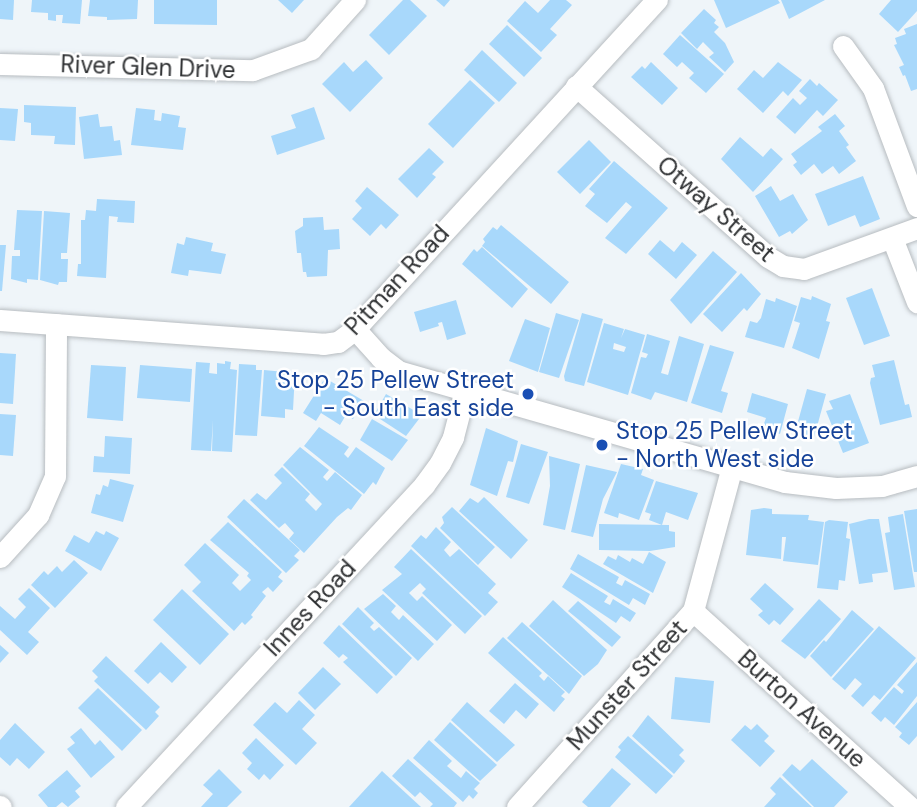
<!DOCTYPE html>
<html>
<head>
<meta charset="utf-8">
<style>
  body { margin:0 }
  #map { position:relative; width:917px; height:807px; overflow:hidden; background:#eff5f9; font-family:"DM Sans",sans-serif }
  div>[style] { position:absolute }
  .building>* { inset:0; background:#a8d8fb }
  .roads { filter:drop-shadow(0 0 2px #b7bcc0) drop-shadow(0 0 2px #b7bcc0) }
  .minor>* { height:21px; margin:-10.5px; padding:0 10.5px; transform-origin:10.5px; border-radius:10.5px; background:#fff }
  .dots>* { width:19px; height:19px; translate:-50% -50%; box-sizing:border-box; border:4px solid #fff; border-radius:50% }
  span { translate:-50% -50%; white-space:nowrap; text-align:center; line-height:1.15; -webkit-text-stroke:5px #fff; paint-order:stroke }
  .street-label { font-size:24px; color:#2f3133 }
  .transit-label { font-size:24px; color:#164399 }
  .right { translate:-100% -50%; text-align:right }
  .left { translate:0 -50%; text-align:left }
</style>
</head>
<body>
<div id="map">
  <div class="building">
    <i style="clip-path:polygon(0 0,14px 0,13px 20px,0 19px)"></i>
    <i style="clip-path:polygon(32px 0,82px 0,80px 24px,62px 23px,63px 15px,56px 15px,56px 21px,48px 20px,48px 13px,31px 12px)"></i>
    <i style="clip-path:polygon(90px 0,138px 0,137px 19px,107px 20px,107px 17px,88px 16px)"></i>
    <i style="clip-path:polygon(154px 0,217px 0,217px 25px,154px 24px)"></i>
    <i style="clip-path:polygon(278px 0,304px 0,292px 13px)"></i>
    <i style="clip-path:polygon(403px 0,410px 0,427px 16px,389px 55px,369px 35px)"></i>
    <i style="clip-path:polygon(436px 0,450px 0,444px 7px)"></i>
    <i style="clip-path:polygon(550px 0,566px 0,572px 5px,550px 29px,557px 35px,541px 52px,507px 21px,525px 1px,538px 13px)"></i>
    <i style="clip-path:polygon(714px 0,778px 0,780px 3px,726px 28px)"></i>
    <i style="clip-path:polygon(781px 0,825px 0,789px 19px)"></i>
    <i style="clip-path:polygon(891px 0,917px 0,917px 11px,898px 32px,879px 14px)"></i>
    <i style="clip-path:polygon(704px 9px,716px 20px,714px 23px,719px 27px,714px 32px,725px 43px,734px 62px,725px 72px,709px 57px,714px 53px,703px 42px,697px 49px,681px 33px)"></i>
    <i style="clip-path:polygon(917px 24px,917px 89px,911px 91px,905px 75px,903px 76px,899px 67px,904px 65px,894px 45px,897px 44px,895px 38px,906px 34px,904px 29px)"></i>
    <i style="clip-path:polygon(507px 25px,542px 58px,524px 77px,489px 44px)"></i>
    <i style="clip-path:polygon(680px 35px,724px 74px,706px 93px,689px 78px,694px 73px,682px 62px,677px 67px,663px 54px)"></i>
    <i style="clip-path:polygon(482px 50px,517px 83px,499px 102px,464px 70px)"></i>
    <i style="clip-path:polygon(366px 60px,383px 78px,350px 112px,322px 84px,344px 62px,353px 72px)"></i>
    <i style="clip-path:polygon(651px 62px,678px 88px,662px 105px,631px 77px,642px 66px,645px 69px)"></i>
    <i style="clip-path:polygon(778px 62px,802px 80px,788px 96px,783px 91px,763px 113px,737px 89px,754px 70px,763px 78px)"></i>
    <i style="clip-path:polygon(810px 79px,817px 86px,819px 83px,838px 100px,823px 116px,817px 110px,795px 134px,776px 117px,793px 98px,800px 105px,807px 98px,799px 91px)"></i>
    <i style="clip-path:polygon(470px 80px,495px 103px,453px 148px,428px 124px)"></i>
    <i style="clip-path:polygon(24px 105px,76px 107px,75px 145px,54px 144px,55px 136px,31px 135px,31px 123px,24px 122px)"></i>
    <i style="clip-path:polygon(314px 107px,325px 139px,277px 155px,271px 136px,296px 128px,291px 115px)"></i>
    <i style="clip-path:polygon(0 108px,18px 109px,15px 141px,0 140px)"></i>
    <i style="clip-path:polygon(136px 108px,155px 110px,154px 120px,161px 121px,162px 113px,180px 116px,178px 127px,186px 128px,183px 150px,131px 145px)"></i>
    <i style="clip-path:polygon(98px 114px,100px 127px,112px 126px,114px 141px,120px 140px,122px 155px,84px 159px,79px 117px)"></i>
    <i style="clip-path:polygon(835px 114px,845px 126px,839px 131px,849px 145px,846px 147px,856px 161px,839px 174px,833px 166px,822px 174px,814px 164px,801px 175px,793px 165px,797px 162px,791px 154px,822px 131px,818px 127px)"></i>
    <i style="clip-path:polygon(740px 137px,763px 157px,771px 148px,783px 159px,753px 192px,721px 159px)"></i>
    <i style="clip-path:polygon(589px 140px,611px 162px,580px 194px,557px 172px)"></i>
    <i style="clip-path:polygon(429px 148px,444px 162px,432px 174px,436px 177px,417px 198px,398px 179px)"></i>
    <i style="clip-path:polygon(614px 161px,668px 208px,626px 254px,605px 238px,632px 207px,626px 202px,607px 223px,585px 206px,595px 194px,589px 189px)"></i>
    <i style="clip-path:polygon(863px 176px,880px 219px,860px 227px,855px 215px,828px 226px,815px 194px)"></i>
    <i style="clip-path:polygon(771px 186px,780px 201px,793px 194px,808px 220px,792px 234px,790px 231px,779px 237px,755px 196px)"></i>
    <i style="clip-path:polygon(367px 187px,399px 215px,386px 229px,381px 224px,370px 236px,352px 219px,362px 208px,355px 201px)"></i>
    <i style="clip-path:polygon(97px 199px,135px 201px,134px 223px,117px 222px,118px 217px,109px 216px,106px 278px,77px 276px,78px 264px,81px 264px,81px 220px,85px 220px,86px 210px,96px 211px)"></i>
    <i style="clip-path:polygon(17px 210px,42px 211px,38px 280px,27px 279px,27px 283px,11px 279px,12px 256px,20px 256px,20px 250px,14px 250px)"></i>
    <i style="clip-path:polygon(44px 211px,70px 213px,67px 253px,61px 253px,61px 259px,68px 259px,67px 282px,59px 282px,58px 285px,40px 280px)"></i>
    <i style="clip-path:polygon(323px 217px,324px 230px,339px 229px,340px 249px,328px 250px,327px 276px,307px 277px,306px 272px,303px 272px,301px 253px,297px 253px,295px 231px,303px 226px,303px 218px)"></i>
    <i style="clip-path:polygon(501px 225px,569px 282px,551px 304px,482px 246px,485px 242px,483px 239px,493px 227px,497px 230px)"></i>
    <i style="clip-path:polygon(186px 237px,213px 243px,211px 251px,226px 254px,221px 274px,189px 270px,188px 276px,171px 273px,177px 243px,184px 245px)"></i>
    <i style="clip-path:polygon(660px 240px,674px 252px,682px 242px,697px 255px,676px 279px,648px 254px)"></i>
    <i style="clip-path:polygon(0 245px,6px 245px,2px 291px,0 291px)"></i>
    <i style="clip-path:polygon(482px 247px,528px 289px,512px 308px,462px 264px,474px 249px,477px 252px)"></i>
    <i style="clip-path:polygon(713px 251px,737px 272px,691px 324px,670px 300px)"></i>
    <i style="clip-path:polygon(741px 273px,761px 294px,747px 311px,744px 308px,722px 332px,703px 314px)"></i>
    <i style="clip-path:polygon(872px 288px,890px 336px,864px 345px,846px 298px)"></i>
    <i style="clip-path:polygon(812px 296px,831px 304px,826px 321px,830px 322px,819px 359px,792px 348px,800px 323px,794px 321px,801px 297px,811px 300px)"></i>
    <i style="clip-path:polygon(776px 298px,797px 306px,784px 348px,745px 337px,750px 321px,757px 323px,761px 318px,766px 299px,775px 302px)"></i>
    <i style="clip-path:polygon(456px 300px,466px 334px,447px 340px,442px 322px,438px 323px,439px 326px,420px 332px,414px 312px)"></i>
    <i style="clip-path:polygon(556px 313px,579px 320px,559px 378px,539px 372px)"></i>
    <i style="clip-path:polygon(582px 313px,603px 319px,584px 386px,565px 381px,564px 376px)"></i>
    <i style="clip-path:polygon(525px 319px,550px 328px,538px 372px,509px 361px)"></i>
    <i style="clip-path:polygon(evenodd,604px 323px,624px 329px,621px 338px,625px 329px,645px 335px,628px 395px,587px 382px,604px 323px,614px 343px,626px 347px,624px 352px,613px 349px,614px 343px)"></i>
    <i style="clip-path:polygon(647px 334px,670px 341px,661px 373px,668px 375px,679px 336px,704px 344px,687px 402px,655px 392px,651px 400px,631px 393px,641px 357px,646px 358px,648px 354px,642px 352px)"></i>
    <i style="clip-path:polygon(710px 345px,734px 352px,721px 391px,728px 393px,722px 413px,691px 403px)"></i>
    <i style="clip-path:polygon(0 353px,16px 354px,13px 404px,0 403px)"></i>
    <i style="clip-path:polygon(894px 360px,905px 405px,909px 404px,912px 417px,880px 425px,870px 383px,871px 378px,875px 377px,872px 365px)"></i>
    <i style="clip-path:polygon(225px 361px,231px 362px,230px 369px,237px 370px,232px 452px,212px 451px,213px 420px,211px 451px,191px 450px,196px 362px,210px 363px,209px 373px,217px 374px,217px 363px,225px 364px)"></i>
    <i style="clip-path:polygon(239px 364px,256px 365px,256px 370px,262px 370px,257px 436px,235px 435px)"></i>
    <i style="clip-path:polygon(91px 365px,126px 367px,123px 421px,87px 418px)"></i>
    <i style="clip-path:polygon(140px 365px,192px 369px,190px 402px,137px 398px)"></i>
    <i style="clip-path:polygon(264px 370px,295px 373px,293px 410px,285px 409px,285px 418px,261px 416px)"></i>
    <i style="clip-path:polygon(325px 378px,364px 401px,353px 419px,346px 415px,340px 425px,321px 413px,316px 421px,303px 413px)"></i>
    <i style="clip-path:polygon(807px 389px,826px 394px,813px 441px,794px 436px)"></i>
    <i style="clip-path:polygon(752px 393px,788px 404px,780px 434px,762px 429px,766px 418px,747px 412px)"></i>
    <i style="clip-path:polygon(386px 394px,422px 415px,406px 436px,374px 415px)"></i>
    <i style="clip-path:polygon(850px 394px,869px 443px,843px 453px,826px 411px,833px 409px,829px 401px)"></i>
    <i style="clip-path:polygon(0 414px,16px 415px,13px 456px,0 455px)"></i>
    <i style="clip-path:polygon(372px 419px,408px 440px,392px 461px,360px 440px)"></i>
    <i style="clip-path:polygon(319px 427px,349px 447px,344px 454px,348px 458px,356px 447px,385px 468px,376px 485px,373px 482px,364px 494px,304px 446px)"></i>
    <i style="clip-path:polygon(486px 428px,518px 441px,513px 462px,508px 461px,497px 496px,470px 485px)"></i>
    <i style="clip-path:polygon(105px 436px,132px 438px,130px 474px,93px 472px,94px 456px,104px 457px)"></i>
    <i style="clip-path:polygon(521px 444px,548px 452px,529px 504px,506px 497px)"></i>
    <i style="clip-path:polygon(300px 447px,329px 470px,323px 477px,327px 481px,335px 472px,362px 495px,351px 510px,348px 508px,337px 517px,304px 553px,289px 539px,294px 533px,285px 523px,279px 528px,250px 500px,257px 493px,266px 500px,282px 483px,274px 475px,282px 467px,310px 494px,305px 500px,316px 511px,322px 504px,283px 465px)"></i>
    <i style="clip-path:polygon(549px 456px,580px 464px,565px 530px,543px 525px,550px 486px)"></i>
    <i style="clip-path:polygon(621px 464px,643px 469px,641px 475px,654px 480px,639px 520px,619px 513px,618px 518px,604px 513px)"></i>
    <i style="clip-path:polygon(586px 465px,617px 472px,603px 499px,593px 537px,571px 532px)"></i>
    <i style="clip-path:polygon(110px 479px,134px 485px,123px 522px,91px 513px,96px 494px,100px 495px,103px 485px,108px 487px)"></i>
    <i style="clip-path:polygon(656px 481px,698px 493px,688px 520px,666px 512px,662px 525px,649px 520px,651px 514px,645px 512px)"></i>
    <i style="clip-path:polygon(484px 497px,528px 540px,511px 559px,459px 511px,470px 498px,478px 503px)"></i>
    <i style="clip-path:polygon(244px 499px,300px 550px,294px 556px,299px 560px,286px 573px,227px 517px)"></i>
    <i style="clip-path:polygon(452px 507px,495px 547px,478px 565px,440px 528px,444px 523px,442px 517px)"></i>
    <i style="clip-path:polygon(764px 508px,772px 509px,772px 514px,809px 515px,808px 520px,824px 522px,818px 565px,783px 561px,786px 537px,782px 537px,781px 559px,746px 555px,751px 510px)"></i>
    <i style="clip-path:polygon(917px 509px,917px 572px,914px 572px,904px 511px)"></i>
    <i style="clip-path:polygon(903px 514px,915px 587px,894px 590px,885px 533px,890px 532px,888px 517px)"></i>
    <i style="clip-path:polygon(869px 519px,879px 519px,888px 572px,872px 574px,873px 582px,859px 584px,849px 524px)"></i>
    <i style="clip-path:polygon(829px 520px,848px 522px,846px 538px,850px 539px,845px 581px,839px 580px,838px 590px,817px 588px,825px 522px)"></i>
    <i style="clip-path:polygon(228px 522px,282px 572px,278px 577px,283px 581px,273px 592px,268px 587px,262px 592px,266px 596px,251px 615px,253px 617px,245px 625px,242px 622px,234px 631px,192px 591px,201px 582px,184px 565px,205px 543px,239px 575px,232px 583px,240px 591px,251px 580px,247px 576px,249px 573px,210px 540px)"></i>
    <i style="clip-path:polygon(599px 524px,669px 525px,669px 531px,675px 532px,675px 547px,650px 551px,599px 550px)"></i>
    <i style="clip-path:polygon(436px 527px,451px 542px,444px 550px,450px 557px,459px 549px,496px 584px,488px 593px,498px 602px,485px 616px,411px 546px,421px 535px,426px 539px)"></i>
    <i style="clip-path:polygon(96px 531px,104px 535px,106px 531px,119px 538px,101px 571px,65px 551px,74px 535px,89px 543px)"></i>
    <i style="clip-path:polygon(411px 549px,482px 616px,465px 634px,422px 593px,426px 589px,420px 583px,409px 593px,417px 601px,422px 596px,452px 625px,437px 641px,382px 590px,402px 574px,394px 567px)"></i>
    <i style="clip-path:polygon(649px 552px,666px 562px,653px 593px,603px 564px,608px 556px,616px 560px,618px 555px,630px 562px,632px 558px,643px 564px)"></i>
    <i style="clip-path:polygon(578px 554px,619px 577px,616px 583px,622px 586px,625px 580px,650px 594px,645px 605px,633px 598px,629px 605px,570px 569px)"></i>
    <i style="clip-path:polygon(74px 560px,88px 573px,55px 608px,31px 585px,44px 571px,48px 575px,57px 566px,62px 572px)"></i>
    <i style="clip-path:polygon(571px 573px,608px 596px,604px 602px,610px 605px,613px 599px,636px 613px,630px 622px,621px 616px,616px 623px,562px 587px)"></i>
    <i style="clip-path:polygon(765px 583px,794px 609px,780px 625px,774px 620px,769px 625px,758px 615px,763px 611px,750px 599px)"></i>
    <i style="clip-path:polygon(29px 588px,50px 608px,28px 632px,39px 642px,27px 655px,0 630px,0 606px,15px 619px,26px 607px,18px 599px)"></i>
    <i style="clip-path:polygon(182px 589px,229px 634px,200px 665px,153px 620px)"></i>
    <i style="clip-path:polygon(383px 594px,396px 606px,391px 612px,399px 620px,403px 615px,434px 644px,418px 661px,364px 609px)"></i>
    <i style="clip-path:polygon(819px 599px,841px 619px,805px 659px,781px 641px)"></i>
    <i style="clip-path:polygon(553px 600px,607px 650px,598px 664px,584px 676px,529px 626px)"></i>
    <i style="clip-path:polygon(578px 601px,621px 637px,612px 647px,568px 611px)"></i>
    <i style="clip-path:polygon(358px 607px,374px 623px,370px 627px,374px 631px,379px 627px,412px 658px,396px 676px,342px 624px)"></i>
    <i style="clip-path:polygon(852px 610px,874px 629px,831px 677px,810px 656px,824px 640px,826px 642px)"></i>
    <i style="clip-path:polygon(522px 622px,582px 676px,569px 694px,507px 638px)"></i>
    <i style="clip-path:polygon(339px 625px,393px 677px,377px 694px,343px 662px,348px 658px,343px 654px,339px 658px,323px 643px)"></i>
    <i style="clip-path:polygon(879px 626px,916px 658px,880px 700px,874px 695px,863px 707px,851px 696px,862px 684px,855px 678px,845px 690px,832px 679px)"></i>
    <i style="clip-path:polygon(503px 637px,542px 673px,539px 676px,544px 681px,548px 676px,565px 692px,561px 696px,565px 699px,554px 712px,488px 653px)"></i>
    <i style="clip-path:polygon(161px 642px,187px 667px,172px 683px,160px 672px,148px 684px,134px 671px)"></i>
    <i style="clip-path:polygon(0 645px,9px 653px,0 663px)"></i>
    <i style="clip-path:polygon(106px 656px,160px 707px,155px 712px,159px 716px,146px 730px,94px 681px,98px 677px,92px 671px)"></i>
    <i style="clip-path:polygon(917px 662px,917px 696px,894px 725px,885px 717px,881px 722px,871px 713px,894px 687px,902px 694px,904px 691px,897px 685px)"></i>
    <i style="clip-path:polygon(323px 667px,341px 684px,315px 710px,298px 693px)"></i>
    <i style="clip-path:polygon(675px 677px,714px 681px,710px 723px,671px 719px)"></i>
    <i style="clip-path:polygon(515px 683px,539px 704px,526px 719px,516px 710px,504px 724px,489px 711px)"></i>
    <i style="clip-path:polygon(98px 688px,142px 730px,122px 751px,78px 708px)"></i>
    <i style="clip-path:polygon(299px 700px,315px 715px,302px 729px,317px 743px,296px 765px,253px 725px,275px 702px,287px 713px)"></i>
    <i style="clip-path:polygon(467px 702px,515px 745px,497px 762px,451px 720px)"></i>
    <i style="clip-path:polygon(917px 702px,917px 736px,909px 745px,899px 737px,902px 733px,895px 727px)"></i>
    <i style="clip-path:polygon(648px 715px,684px 750px,679px 755px,685px 761px,674px 774px,632px 736px)"></i>
    <i style="clip-path:polygon(450px 722px,497px 765px,480px 781px,434px 740px)"></i>
    <i style="clip-path:polygon(15px 723px,45px 752px,29px 769px,17px 758px,10px 766px,0 757px,0 740px)"></i>
    <i style="clip-path:polygon(757px 724px,769px 736px,764px 741px,775px 751px,760px 767px,731px 740px,745px 725px,751px 730px)"></i>
    <i style="clip-path:polygon(81px 728px,95px 745px,100px 740px,115px 757px,91px 778px,67px 749px,75px 743px,70px 737px)"></i>
    <i style="clip-path:polygon(628px 736px,673px 776px,656px 794px,615px 757px,621px 750px,618px 747px)"></i>
    <i style="clip-path:polygon(256px 738px,284px 765px,270px 780px,264px 774px,259px 780px,247px 769px,252px 763px,242px 753px)"></i>
    <i style="clip-path:polygon(429px 740px,452px 761px,447px 766px,461px 778px,466px 771px,480px 783px,474px 789px,478px 793px,473px 799px,469px 795px,463px 802px,413px 758px)"></i>
    <i style="clip-path:polygon(408px 759px,457px 803px,454px 807px,430px 807px,433px 804px,420px 792px,415px 797px,392px 776px)"></i>
    <i style="clip-path:polygon(812px 759px,848px 792px,834px 807px,814px 807px,782px 775px,792px 764px,800px 771px)"></i>
    <i style="clip-path:polygon(612px 768px,631px 784px,610px 807px,588px 807px,582px 802px)"></i>
    <i style="clip-path:polygon(219px 769px,242px 792px,227px 807px,201px 807px,213px 794px,203px 785px)"></i>
    <i style="clip-path:polygon(67px 770px,81px 786px,75px 791px,80px 797px,68px 807px,62px 802px,56px 807px,48px 807px,38px 795px)"></i>
    <i style="clip-path:polygon(382px 771px,421px 807px,349px 807px)"></i>
    <i style="clip-path:polygon(780px 777px,812px 807px,764px 807px,776px 794px,770px 788px)"></i>
  </div>
  <div class="roads">
    <div class="minor">
      <i style="left:843px;top:46px;width:52px;rotate:54.5deg"></i>
      <i style="left:873px;top:88px;width:126px;rotate:69.6deg"></i>
      <i style="left:0;top:64px;width:253px;rotate:1.4deg"></i>
      <i style="left:253px;top:70px;width:62px;rotate:-19.9deg"></i>
      <i style="left:311px;top:49px;width:66px;rotate:-48.1deg"></i>
      <i style="left:576px;top:86px;width:257px;rotate:41.7deg"></i>
      <i style="left:768px;top:257px;width:17px;rotate:31deg"></i>
      <i style="left:783px;top:266px;width:21px;rotate:8deg"></i>
      <i style="left:804px;top:269px;width:120px;rotate:-19.9deg"></i>
      <i style="left:892px;top:238px;width:69px;rotate:68.7deg"></i>
      <i style="left:0;top:320px;width:324px;rotate:4.2deg"></i>
      <i style="left:323px;top:344px;width:15px;rotate:-8deg"></i>
      <i style="left:338px;top:342px;width:21px;rotate:-37deg"></i>
      <i style="left:355px;top:329px;width:447px;rotate:-47.5deg"></i>
      <i style="left:355px;top:329px;width:39px;rotate:48deg"></i>
      <i style="left:381px;top:358px;width:21px;rotate:37deg"></i>
      <i style="left:398px;top:371px;width:403px;rotate:16deg"></i>
      <i style="left:785px;top:482px;width:51px;rotate:6.7deg"></i>
      <i style="left:836px;top:488px;width:46px;rotate:-2.5deg"></i>
      <i style="left:882px;top:486px;width:36px;rotate:-16deg"></i>
      <i style="left:0;top:557px;width:57px;rotate:-47.9deg"></i>
      <i style="left:38px;top:515px;width:43px;rotate:-66.4deg"></i>
      <i style="left:55px;top:476px;width:152px;rotate:-89.6deg"></i>
      <i style="left:693px;top:611px;width:292px;rotate:42.1deg"></i>
      <i style="left:0;top:806px;width:1px;rotate:45deg"></i>
      <i style="left:126px;top:807px;width:439px;rotate:-47.2deg"></i>
      <i style="left:424px;top:485px;width:27px;rotate:-54deg"></i>
      <i style="left:440px;top:463px;width:29px;rotate:-63deg"></i>
      <i style="left:453px;top:437px;width:48px;rotate:-75.4deg"></i>
      <i style="left:517px;top:807px;width:263px;rotate:-48.1deg"></i>
      <i style="left:693px;top:611px;width:150px;rotate:-74.9deg"></i>
    </div>
  </div>
  <div class="dots">
    <i style="left:528px;top:394px;background:#1a4fb4"></i>
    <i style="left:602px;top:445px;background:#1a4fb4"></i>
  </div>
  <div class="street-label">
    <span style="left:148px;top:67px;rotate:2deg">River Glen Drive</span>
    <span style="left:716px;top:209px;rotate:41deg">Otway Street</span>
    <span style="left:397px;top:280px;rotate:-47deg">Pitman Road</span>
    <span style="left:310px;top:608px;rotate:-47deg">Innes Road</span>
    <span style="left:627px;top:685px;rotate:-48deg">Munster Street</span>
    <span style="left:802px;top:709px;rotate:42deg">Burton Avenue</span>
  </div>
  <div class="transit-label">
    <span class="right" style="left:514px;top:394px">Stop 25 Pellew Street<br>- South East side</span>
    <span class="left" style="left:616px;top:445px">Stop 25 Pellew Street<br>- North West side</span>
  </div>
</div>
</body>
</html>
